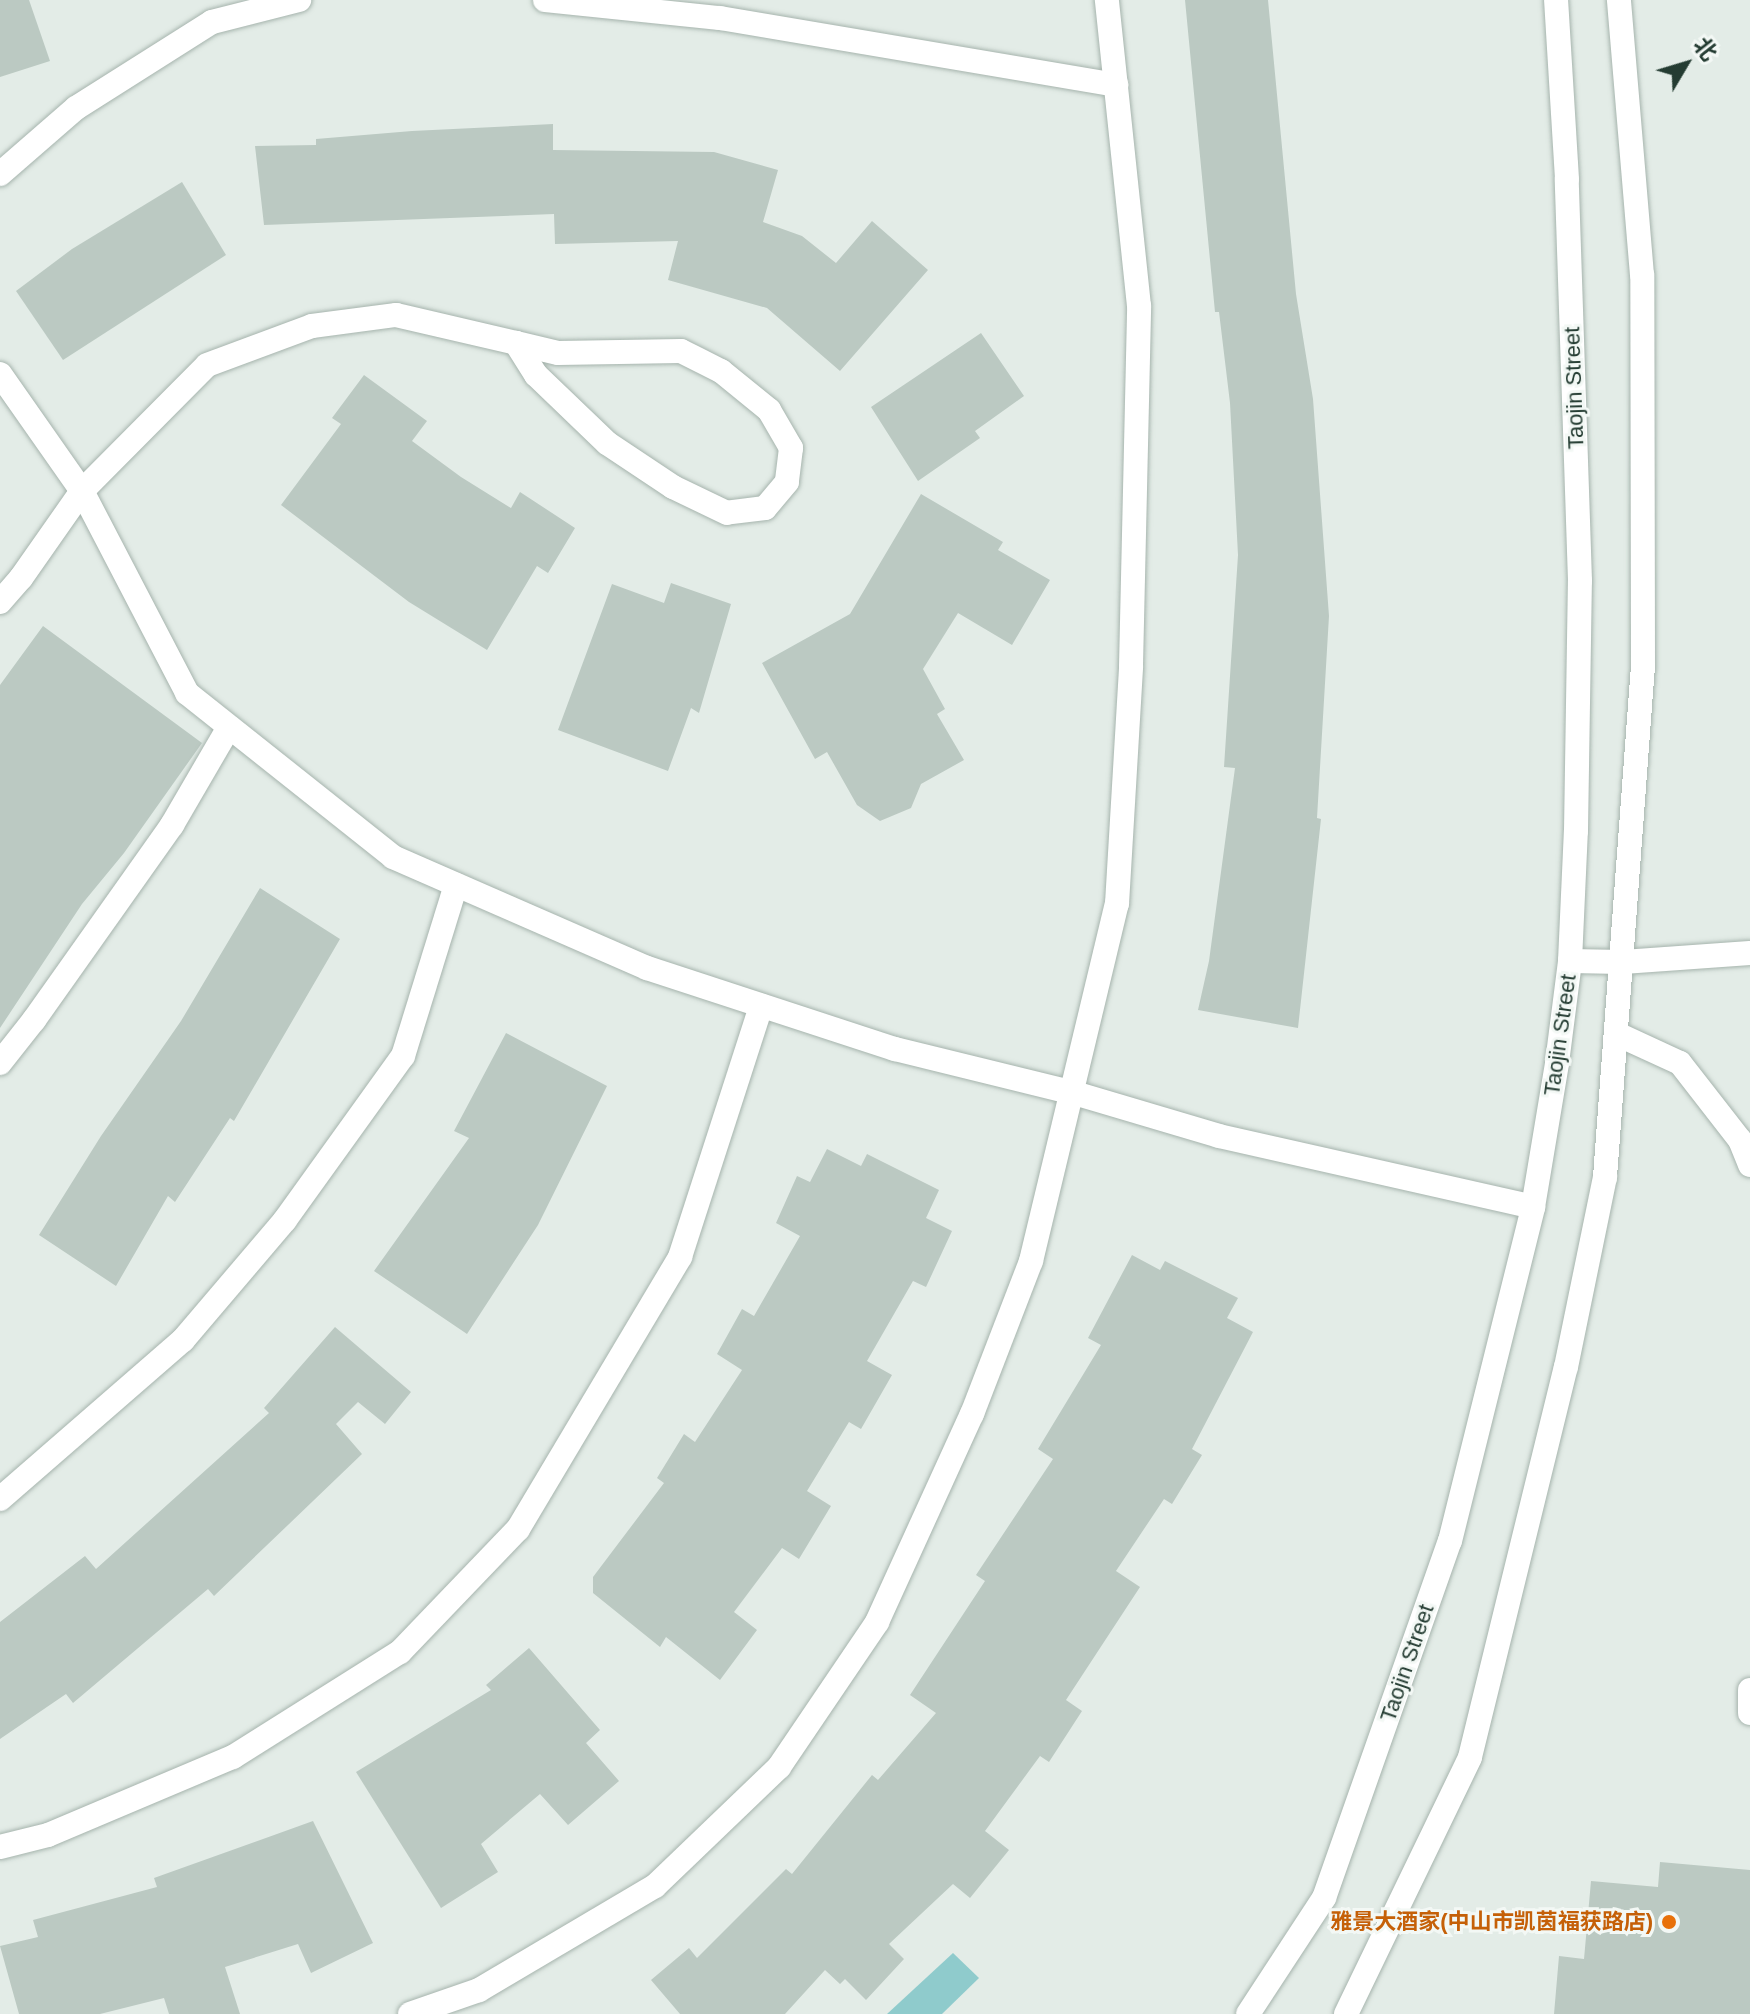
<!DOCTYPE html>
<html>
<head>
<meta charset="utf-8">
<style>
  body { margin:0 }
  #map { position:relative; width:1750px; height:2014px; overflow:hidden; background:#e3ece7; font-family:Arial,"Noto Sans SC",sans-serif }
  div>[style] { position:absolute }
  .water>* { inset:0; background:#8fcbcc }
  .building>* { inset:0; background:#bbc9c2 }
  .roads { filter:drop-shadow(0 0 2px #a6b4ad) drop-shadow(0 0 2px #a6b4ad) }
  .minor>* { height:24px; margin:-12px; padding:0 12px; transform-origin:12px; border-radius:12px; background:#fff }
  .tertiary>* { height:24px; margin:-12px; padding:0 12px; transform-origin:12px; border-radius:12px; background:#fff }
  .dots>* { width:22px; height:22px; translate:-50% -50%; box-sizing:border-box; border:4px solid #f3f8f5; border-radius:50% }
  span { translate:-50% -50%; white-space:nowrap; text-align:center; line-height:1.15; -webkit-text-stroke:6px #f3f8f5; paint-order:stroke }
  .street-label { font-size:22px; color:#243c32 }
  .food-label { font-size:22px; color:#c56008; font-weight:700 }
  .right { translate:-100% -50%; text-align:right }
  .north { position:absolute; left:1646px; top:24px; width:80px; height:80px; -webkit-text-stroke:6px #f3f8f5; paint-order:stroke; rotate:52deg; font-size:22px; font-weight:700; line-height:32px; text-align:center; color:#243c32 }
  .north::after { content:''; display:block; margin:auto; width:28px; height:36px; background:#243c32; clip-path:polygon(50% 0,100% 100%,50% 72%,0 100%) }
</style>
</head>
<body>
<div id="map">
  <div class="water">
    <i style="clip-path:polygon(953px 1953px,979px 1978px,942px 2014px,887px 2014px)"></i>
  </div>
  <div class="building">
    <i style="clip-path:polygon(0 0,29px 0,50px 61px,0 77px)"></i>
    <i style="clip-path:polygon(1185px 0,1268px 0,1296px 294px,1313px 399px,1329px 616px,1317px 818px,1321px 819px,1298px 1028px,1198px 1010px,1209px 961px,1235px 768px,1224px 767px,1238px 555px,1230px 403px,1219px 312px,1215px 312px)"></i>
    <i style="clip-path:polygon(553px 124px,553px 150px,714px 152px,778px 170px,763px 222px,802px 236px,836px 263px,872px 221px,928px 270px,840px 371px,767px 308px,668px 280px,678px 241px,555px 244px,554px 214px,264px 225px,255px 146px,316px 145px,316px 139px,412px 131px)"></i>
    <i style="clip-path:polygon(182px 182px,226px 255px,63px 360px,16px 291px,72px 249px)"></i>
    <i style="clip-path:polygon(981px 333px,1024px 396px,975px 431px,980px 438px,918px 481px,871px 407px)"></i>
    <i style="clip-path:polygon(364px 375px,427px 421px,412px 441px,461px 477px,511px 508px,520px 492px,575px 528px,548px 573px,537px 566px,487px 650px,409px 602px,281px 505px,341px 424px,332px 418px)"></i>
    <i style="clip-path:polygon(921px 494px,1003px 542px,998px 550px,1050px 580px,1012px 645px,958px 613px,923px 669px,945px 709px,937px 714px,964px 760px,921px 784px,911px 808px,880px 821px,857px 805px,827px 752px,815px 759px,762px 663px,850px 614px)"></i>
    <i style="clip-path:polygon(671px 583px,731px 604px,699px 713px,691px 708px,668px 771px,558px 730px,612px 584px,664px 603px)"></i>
    <i style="clip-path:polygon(43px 626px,202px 743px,124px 853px,82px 904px,0 1028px,0 685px)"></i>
    <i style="clip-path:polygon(260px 888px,340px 939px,234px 1121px,230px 1118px,175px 1202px,168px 1196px,116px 1286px,39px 1235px,101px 1136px,181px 1021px)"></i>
    <i style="clip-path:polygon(506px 1033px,607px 1086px,538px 1225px,467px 1334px,374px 1271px,469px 1138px,454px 1131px)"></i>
    <i style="clip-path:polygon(827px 1149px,861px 1166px,867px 1154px,939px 1190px,926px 1218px,952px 1231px,926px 1287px,913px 1281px,867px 1361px,892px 1375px,861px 1429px,849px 1422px,807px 1491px,831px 1506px,799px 1559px,782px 1548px,734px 1612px,757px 1630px,720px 1680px,666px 1637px,660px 1647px,593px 1593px,593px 1577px,664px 1483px,657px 1478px,684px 1434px,695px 1442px,742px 1370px,717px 1354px,742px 1309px,754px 1316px,800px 1236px,776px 1223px,797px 1176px,810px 1182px)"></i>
    <i style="clip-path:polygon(1132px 1255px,1160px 1270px,1165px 1261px,1238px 1298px,1227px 1318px,1253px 1332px,1192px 1449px,1202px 1455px,1172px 1504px,1164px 1499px,1116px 1571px,1140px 1587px,1066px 1700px,1082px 1711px,1049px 1762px,1040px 1756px,985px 1831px,1009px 1850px,970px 1898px,953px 1884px,889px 1944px,904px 1959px,866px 2000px,845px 1979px,840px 1984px,825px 1970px,785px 2014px,680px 2014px,651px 1980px,689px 1948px,697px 1958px,786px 1869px,792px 1874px,872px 1775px,878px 1780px,936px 1713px,910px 1695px,985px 1581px,976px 1575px,1053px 1459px,1038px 1449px,1101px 1345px,1088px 1338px)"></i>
    <i style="clip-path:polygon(335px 1327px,411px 1392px,385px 1424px,358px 1402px,336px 1424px,362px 1454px,214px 1596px,208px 1589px,73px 1703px,66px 1694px,0 1739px,0 1622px,85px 1556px,96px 1569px,269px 1413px,264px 1408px)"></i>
    <i style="clip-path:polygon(529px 1648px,600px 1730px,586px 1743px,619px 1781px,568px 1825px,540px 1794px,481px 1844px,498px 1872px,441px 1908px,356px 1772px,491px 1690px,486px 1685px)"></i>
    <i style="clip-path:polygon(313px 1821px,373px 1943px,311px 1973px,298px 1944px,225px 1967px,240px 2014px,169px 2014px,164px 1998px,100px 2014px,19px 2014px,0 1946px,38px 1937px,33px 1920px,157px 1887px,154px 1878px)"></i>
    <i style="clip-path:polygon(1660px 1862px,1750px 1870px,1750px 2014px,1554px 2014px,1559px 1956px,1584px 1959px,1591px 1881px,1658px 1887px)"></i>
  </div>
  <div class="roads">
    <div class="minor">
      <i style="left:545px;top:0;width:176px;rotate:5.9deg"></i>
      <i style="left:720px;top:18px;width:402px;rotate:9.6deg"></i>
      <i style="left:0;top:174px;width:101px;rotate:-41deg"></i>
      <i style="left:76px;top:108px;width:161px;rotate:-32.3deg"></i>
      <i style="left:212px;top:22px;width:90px;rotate:-14.2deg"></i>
      <i style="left:0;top:374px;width:143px;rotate:55deg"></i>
      <i style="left:82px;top:491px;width:228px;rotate:62.5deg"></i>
      <i style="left:187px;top:693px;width:263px;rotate:38.5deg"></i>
      <i style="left:393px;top:857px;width:277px;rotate:23.6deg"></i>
      <i style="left:647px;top:968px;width:261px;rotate:18.1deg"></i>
      <i style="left:895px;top:1049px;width:184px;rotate:13.8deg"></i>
      <i style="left:1074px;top:1093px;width:151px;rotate:16.5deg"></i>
      <i style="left:1219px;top:1136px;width:322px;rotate:12.7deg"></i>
      <i style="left:0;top:602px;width:32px;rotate:-49deg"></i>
      <i style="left:21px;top:578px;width:106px;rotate:-55deg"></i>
      <i style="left:82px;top:491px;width:177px;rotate:-45.2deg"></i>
      <i style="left:207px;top:365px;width:112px;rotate:-20.4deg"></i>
      <i style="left:312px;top:326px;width:85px;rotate:-7.5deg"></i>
      <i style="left:396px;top:315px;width:123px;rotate:13.1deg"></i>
      <i style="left:516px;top:343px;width:43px;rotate:13.4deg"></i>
      <i style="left:558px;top:353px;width:123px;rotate:-0.9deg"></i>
      <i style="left:681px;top:351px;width:45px;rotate:26.6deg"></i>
      <i style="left:721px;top:371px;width:62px;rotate:39.1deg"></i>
      <i style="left:769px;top:410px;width:44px;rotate:59.9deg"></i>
      <i style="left:791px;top:448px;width:34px;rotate:97deg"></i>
      <i style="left:787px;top:482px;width:34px;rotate:130deg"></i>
      <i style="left:765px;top:508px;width:38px;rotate:173deg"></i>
      <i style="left:727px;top:513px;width:60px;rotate:-154.3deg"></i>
      <i style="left:673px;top:487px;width:79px;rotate:-146.3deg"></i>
      <i style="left:607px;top:443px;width:98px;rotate:-136.2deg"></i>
      <i style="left:536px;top:375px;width:38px;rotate:-122deg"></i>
      <i style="left:1617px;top:1034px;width:69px;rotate:24.7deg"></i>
      <i style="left:1680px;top:1063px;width:98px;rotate:52.1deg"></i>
      <i style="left:1740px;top:1140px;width:27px;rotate:68deg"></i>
      <i style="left:0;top:1063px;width:55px;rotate:-51.7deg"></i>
      <i style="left:34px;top:1020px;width:239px;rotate:-54.7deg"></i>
      <i style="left:172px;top:825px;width:113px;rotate:-59.8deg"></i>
      <i style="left:0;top:1499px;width:242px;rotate:-41deg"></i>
      <i style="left:183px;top:1340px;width:157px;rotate:-49.6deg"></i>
      <i style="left:285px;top:1220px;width:202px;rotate:-54.3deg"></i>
      <i style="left:403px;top:1056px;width:179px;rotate:-72.8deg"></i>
      <i style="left:1750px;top:1690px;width:23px;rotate:90deg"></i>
      <i style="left:0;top:1847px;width:49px;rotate:-14deg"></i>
      <i style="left:48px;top:1835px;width:201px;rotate:-22.9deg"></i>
      <i style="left:233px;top:1757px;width:197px;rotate:-32.2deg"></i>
      <i style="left:400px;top:1652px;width:170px;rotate:-46.2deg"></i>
      <i style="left:518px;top:1529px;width:317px;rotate:-59.2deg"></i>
      <i style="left:680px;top:1257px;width:264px;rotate:-72.1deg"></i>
      <i style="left:410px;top:2014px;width:73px;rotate:-19.2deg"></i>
      <i style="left:479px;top:1990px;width:204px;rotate:-30.6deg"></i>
      <i style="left:655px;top:1886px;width:172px;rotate:-43.8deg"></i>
      <i style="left:779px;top:1767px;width:175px;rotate:-55.9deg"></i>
      <i style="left:877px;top:1622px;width:229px;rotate:-65.5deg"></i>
      <i style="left:972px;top:1414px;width:164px;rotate:-68.9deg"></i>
      <i style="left:1031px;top:1261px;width:367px;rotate:-76.5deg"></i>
      <i style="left:1117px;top:904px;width:238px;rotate:-86.6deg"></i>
      <i style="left:1131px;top:666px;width:360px;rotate:-88.7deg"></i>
      <i style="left:1139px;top:306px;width:308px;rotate:-96deg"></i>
    </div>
    <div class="tertiary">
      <i style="left:1570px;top:961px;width:53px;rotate:1.1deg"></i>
      <i style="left:1623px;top:962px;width:127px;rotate:-4.1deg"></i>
      <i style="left:1248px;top:2014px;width:139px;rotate:-56.8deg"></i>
      <i style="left:1324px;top:1898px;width:379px;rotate:-70.6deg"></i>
      <i style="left:1450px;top:1541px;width:344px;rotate:-76deg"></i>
      <i style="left:1533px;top:1207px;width:146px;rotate:-80.5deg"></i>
      <i style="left:1557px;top:1063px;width:103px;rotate:-82.7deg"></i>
      <i style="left:1570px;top:961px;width:130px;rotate:-87.4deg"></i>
      <i style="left:1576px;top:831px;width:250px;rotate:-89.1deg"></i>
      <i style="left:1580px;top:581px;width:402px;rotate:-91.9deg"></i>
      <i style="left:1567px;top:179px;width:179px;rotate:-93.5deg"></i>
      <i style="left:1346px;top:2014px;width:285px;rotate:-64.2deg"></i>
      <i style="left:1470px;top:1757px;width:402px;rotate:-76.2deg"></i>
      <i style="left:1566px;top:1367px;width:194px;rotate:-78.4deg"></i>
      <i style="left:1605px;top:1177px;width:512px;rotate:-85.75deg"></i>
      <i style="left:1643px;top:666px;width:391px;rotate:-90.1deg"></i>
      <i style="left:1642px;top:275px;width:276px;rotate:-94.8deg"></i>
    </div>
  </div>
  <div class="dots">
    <i style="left:1669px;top:1922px;background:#e8710a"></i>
  </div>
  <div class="street-label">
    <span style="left:1574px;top:388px;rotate:-92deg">Taojin Street</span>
    <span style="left:1560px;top:1035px;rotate:-82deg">Taojin Street</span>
    <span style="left:1407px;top:1663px;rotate:-71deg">Taojin Street</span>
  </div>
  <div class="food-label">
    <span class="right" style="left:1653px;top:1922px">雅景大酒家(中山市凯茵福获路店)</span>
  </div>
  <div class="north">北</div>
</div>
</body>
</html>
